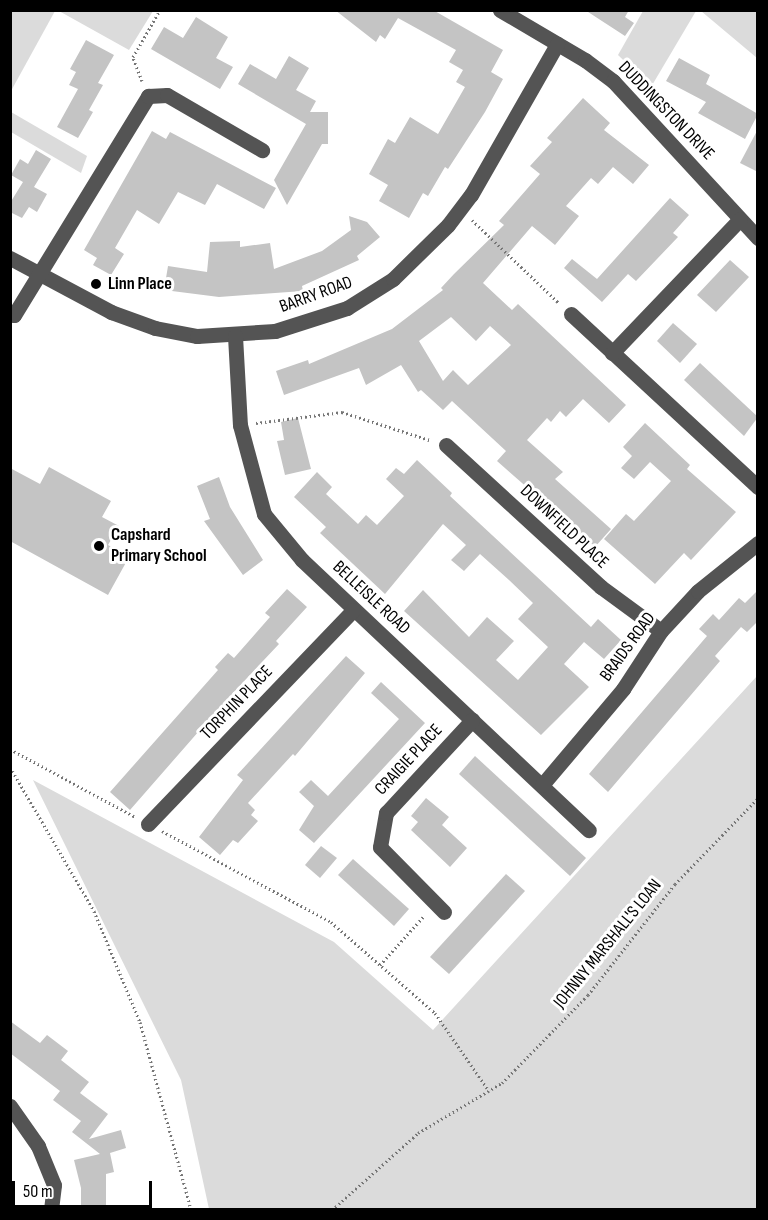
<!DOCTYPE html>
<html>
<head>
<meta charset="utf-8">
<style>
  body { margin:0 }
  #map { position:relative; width:768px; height:1220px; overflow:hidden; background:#fff; font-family:"Sofia Sans Condensed",sans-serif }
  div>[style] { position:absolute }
  .green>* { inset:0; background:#dbdbdb }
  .building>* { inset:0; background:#c4c4c4 }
  .path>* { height:3px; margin-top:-1.5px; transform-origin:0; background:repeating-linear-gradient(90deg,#767676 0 1.5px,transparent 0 4.5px) }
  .minor>* { height:15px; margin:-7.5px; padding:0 7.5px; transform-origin:7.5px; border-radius:7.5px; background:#545454 }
  .dots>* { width:16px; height:16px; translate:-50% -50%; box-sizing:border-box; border:3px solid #fff; border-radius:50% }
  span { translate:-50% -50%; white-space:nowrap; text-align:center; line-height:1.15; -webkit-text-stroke:6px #fff; paint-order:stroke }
  .street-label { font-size:18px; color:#000 }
  .poi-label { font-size:18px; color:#000; font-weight:700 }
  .left { translate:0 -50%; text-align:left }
  .frame { position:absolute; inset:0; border:12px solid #000; pointer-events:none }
  .scale { position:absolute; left:12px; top:1181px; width:140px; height:27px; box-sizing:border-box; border:3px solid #000; border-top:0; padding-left:8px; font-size:18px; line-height:21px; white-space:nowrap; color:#000; -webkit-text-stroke:4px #fff; paint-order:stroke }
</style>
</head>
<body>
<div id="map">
  <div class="green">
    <i style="clip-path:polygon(11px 10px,55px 11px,11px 91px,10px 11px)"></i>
    <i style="clip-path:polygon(59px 11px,153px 10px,153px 11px,129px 50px)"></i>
    <i style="clip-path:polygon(643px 11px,696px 11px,651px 87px,618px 55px)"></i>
    <i style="clip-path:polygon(701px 11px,757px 11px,757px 58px)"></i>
    <i style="clip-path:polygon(11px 112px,87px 156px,81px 173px,11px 132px)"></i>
    <i style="clip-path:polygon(757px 676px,757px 1209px,209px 1209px,181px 1080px,33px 780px,334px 942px,433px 1030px)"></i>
  </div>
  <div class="building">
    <i style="clip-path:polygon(335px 10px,433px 10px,503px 50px,491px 72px,503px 79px,485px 112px,448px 169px,445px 167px,428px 196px,423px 193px,409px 218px,379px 201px,388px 185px,369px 174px,388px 139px,395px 143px,410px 117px,438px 134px,465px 87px,456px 82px,463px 70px,449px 62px,456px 50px,398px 18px,385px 39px,380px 35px,376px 42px)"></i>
    <i style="clip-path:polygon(585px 10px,629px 10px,625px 17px,634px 23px,625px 36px)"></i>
    <i style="clip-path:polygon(196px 17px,228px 37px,216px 58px,233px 67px,220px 89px,151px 49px,164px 27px,183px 38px)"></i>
    <i style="clip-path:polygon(86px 40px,114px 55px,98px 83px,103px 85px,89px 110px,93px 112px,78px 138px,57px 127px,78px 89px,69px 85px,76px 72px,70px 69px)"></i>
    <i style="clip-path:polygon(289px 56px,309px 68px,296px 90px,316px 101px,310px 112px,328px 112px,328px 144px,322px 144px,287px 205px,274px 180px,306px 124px,238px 84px,250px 64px,276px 79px)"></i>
    <i style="clip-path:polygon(679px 58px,710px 75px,706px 84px,758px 114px,745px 139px,698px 113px,706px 102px,666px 81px)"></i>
    <i style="clip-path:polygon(evenodd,583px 98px,610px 123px,604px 130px,649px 165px,633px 184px,613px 167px,598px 184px,591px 178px,566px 206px,579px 216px,555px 245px,532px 226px,483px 283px,512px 310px,518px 304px,626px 405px,609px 423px,583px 399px,566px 417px,560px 411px,551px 422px,547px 418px,527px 440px,563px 472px,555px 479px,611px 529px,595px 547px,497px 461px,506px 451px,452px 401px,443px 410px,421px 390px,418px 392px,401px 365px,366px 385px,359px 368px,284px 395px,276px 371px,308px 360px,309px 364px,392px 329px,443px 290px,441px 288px,454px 274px,504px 225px,499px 221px,540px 174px,530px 166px,552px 142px,547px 138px,583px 98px,451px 317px,476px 341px,490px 326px,511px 345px,468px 385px,453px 370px,443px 381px,419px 341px,451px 317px)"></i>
    <i style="clip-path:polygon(758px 129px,758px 172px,740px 163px)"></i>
    <i style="clip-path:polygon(152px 131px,166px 139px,170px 132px,276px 188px,264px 209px,217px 184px,205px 205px,178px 192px,159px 224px,137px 210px,115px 248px,124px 254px,111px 275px,93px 265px,97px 258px,84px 250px)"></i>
    <i style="clip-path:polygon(36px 150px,51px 159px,34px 187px,47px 194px,37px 212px,29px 207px,22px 218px,10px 212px,10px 203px,23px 182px,11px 175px,20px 159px,28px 164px)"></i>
    <i style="clip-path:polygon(670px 198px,689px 215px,673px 233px,678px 237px,636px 281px,628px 274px,602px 302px,564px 268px,572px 259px,597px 279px)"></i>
    <i style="clip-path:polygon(349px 216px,367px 222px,380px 237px,357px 256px,359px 260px,302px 286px,303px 291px,219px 297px,164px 290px,168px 266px,207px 272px,210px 242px,240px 241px,240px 247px,270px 243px,274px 269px,322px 251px,351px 230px)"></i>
    <i style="clip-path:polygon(730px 260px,749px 277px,716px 312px,697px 295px)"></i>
    <i style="clip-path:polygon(673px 323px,697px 344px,680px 363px,657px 341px)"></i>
    <i style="clip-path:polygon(700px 363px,758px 417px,744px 436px,684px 380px)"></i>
    <i style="clip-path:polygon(298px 418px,311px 469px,285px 475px,277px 441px,284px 440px,281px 422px)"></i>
    <i style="clip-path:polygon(645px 423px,690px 465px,687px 469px,736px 512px,691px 560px,684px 553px,655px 584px,604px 539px,626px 514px,634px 521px,671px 481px,650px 462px,634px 479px,621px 468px,632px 456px,623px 447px)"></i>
    <i style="clip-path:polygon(417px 460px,452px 493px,450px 496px,591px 627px,598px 619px,621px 640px,604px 659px,584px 642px,564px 664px,589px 687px,541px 735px,404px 611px,423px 590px,469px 637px,487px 617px,514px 641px,496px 660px,518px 680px,548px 647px,518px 619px,533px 603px,509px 580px,480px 554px,464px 571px,451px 560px,466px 545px,443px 524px,385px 594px,320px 533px,326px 527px,294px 497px,317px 472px,332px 487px,326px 494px,358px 524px,366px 515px,377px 525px,404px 496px,386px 479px,396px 468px,404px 474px)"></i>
    <i style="clip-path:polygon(49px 467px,111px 501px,102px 517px,119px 526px,108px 545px,129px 557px,108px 595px,10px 541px,10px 468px,40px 484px)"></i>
    <i style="clip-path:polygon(219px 477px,230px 507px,263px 560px,243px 575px,204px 521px,210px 519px,197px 486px)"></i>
    <i style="clip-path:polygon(287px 589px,307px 607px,276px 641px,279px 644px,232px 694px,225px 703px,230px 707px,218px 720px,213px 715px,130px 810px,110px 792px,218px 670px,215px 667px,228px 653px,234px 658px,270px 617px,265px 613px)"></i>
    <i style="clip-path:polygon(758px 590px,758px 621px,747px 632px,741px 627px,715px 656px,720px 661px,608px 792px,589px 774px,707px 636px,699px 629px,713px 614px,719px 620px,739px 598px,745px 603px)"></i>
    <i style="clip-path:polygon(346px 656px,365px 673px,295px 756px,293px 754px,248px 803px,255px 810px,251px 815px,258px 821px,238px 843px,233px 840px,220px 855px,199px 837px,243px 780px,237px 775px)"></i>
    <i style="clip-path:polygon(381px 682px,425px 723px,314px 843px,299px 830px,314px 806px,299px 792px,311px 780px,328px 796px,399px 719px,371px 693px)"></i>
    <i style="clip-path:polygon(475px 756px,586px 858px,570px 876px,459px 774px)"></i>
    <i style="clip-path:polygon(426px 798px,449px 817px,442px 825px,467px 848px,450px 867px,411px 830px,418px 822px,411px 816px)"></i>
    <i style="clip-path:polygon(321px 846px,337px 858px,320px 878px,305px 865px)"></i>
    <i style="clip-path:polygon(353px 859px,409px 909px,394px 926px,338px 875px)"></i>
    <i style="clip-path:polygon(506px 874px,525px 891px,449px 974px,430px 957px)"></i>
    <i style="clip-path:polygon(10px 1021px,40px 1043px,47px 1035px,68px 1051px,61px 1060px,89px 1082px,80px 1093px,108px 1114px,89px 1139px,121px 1130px,126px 1148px,110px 1153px,114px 1172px,106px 1174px,106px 1209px,81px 1209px,81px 1188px,74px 1160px,100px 1154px,72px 1132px,81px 1121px,53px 1100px,60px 1091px,10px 1053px)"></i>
  </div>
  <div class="path">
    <i style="left:142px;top:81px;width:26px;rotate:-111deg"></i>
    <i style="left:133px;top:57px;width:54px;rotate:-60.1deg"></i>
    <i style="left:472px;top:220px;width:120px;rotate:43.7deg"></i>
    <i style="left:256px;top:423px;width:87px;rotate:-7.3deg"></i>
    <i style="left:342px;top:412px;width:92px;rotate:17.7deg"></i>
    <i style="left:10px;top:749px;width:142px;rotate:28.5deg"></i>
    <i style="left:10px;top:767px;width:167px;rotate:59.7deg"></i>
    <i style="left:94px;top:911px;width:120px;rotate:67.5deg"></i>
    <i style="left:140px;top:1022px;width:195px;rotate:74.8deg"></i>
    <i style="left:162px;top:831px;width:192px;rotate:28.3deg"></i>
    <i style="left:331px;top:922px;width:138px;rotate:41.2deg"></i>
    <i style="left:435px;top:1013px;width:95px;rotate:55.3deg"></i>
    <i style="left:380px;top:965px;width:66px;rotate:-48.1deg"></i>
    <i style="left:332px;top:1210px;width:115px;rotate:-41.8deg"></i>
    <i style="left:418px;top:1133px;width:98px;rotate:-30.8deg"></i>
    <i style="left:502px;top:1083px;width:123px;rotate:-45.7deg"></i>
    <i style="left:588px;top:995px;width:141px;rotate:-51.9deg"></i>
    <i style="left:675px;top:884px;width:120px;rotate:-46deg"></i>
  </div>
  <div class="minor">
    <i style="left:500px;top:10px;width:99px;rotate:30.5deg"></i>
    <i style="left:585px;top:60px;width:35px;rotate:37deg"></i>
    <i style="left:613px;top:81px;width:214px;rotate:47.3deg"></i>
    <i style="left:10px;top:258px;width:115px;rotate:28.1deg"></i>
    <i style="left:111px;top:312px;width:47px;rotate:20deg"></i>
    <i style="left:155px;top:328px;width:43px;rotate:10.8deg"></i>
    <i style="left:197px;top:336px;width:78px;rotate:-3.7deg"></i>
    <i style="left:275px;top:331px;width:76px;rotate:-17.7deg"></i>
    <i style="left:347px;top:308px;width:54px;rotate:-32.2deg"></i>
    <i style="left:393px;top:279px;width:77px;rotate:-44.5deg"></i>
    <i style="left:448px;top:225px;width:38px;rotate:-53deg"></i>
    <i style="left:471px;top:195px;width:174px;rotate:-60.3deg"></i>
    <i style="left:10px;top:314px;width:4px;rotate:14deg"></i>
    <i style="left:14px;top:315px;width:257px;rotate:-58.5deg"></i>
    <i style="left:148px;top:96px;width:19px;rotate:-3deg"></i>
    <i style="left:167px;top:95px;width:110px;rotate:30.1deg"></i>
    <i style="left:571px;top:314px;width:255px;rotate:42.8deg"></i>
    <i style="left:235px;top:336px;width:89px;rotate:86.8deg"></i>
    <i style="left:240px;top:425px;width:92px;rotate:74.9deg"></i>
    <i style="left:264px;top:514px;width:60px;rotate:50.4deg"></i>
    <i style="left:302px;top:560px;width:394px;rotate:43.3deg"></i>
    <i style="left:612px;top:353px;width:185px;rotate:-46.3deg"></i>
    <i style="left:446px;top:445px;width:210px;rotate:42.5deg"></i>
    <i style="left:601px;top:587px;width:74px;rotate:36.3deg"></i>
    <i style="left:542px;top:785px;width:126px;rotate:-49.8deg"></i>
    <i style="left:623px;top:689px;width:69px;rotate:-56.8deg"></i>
    <i style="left:661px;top:631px;width:54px;rotate:-47.2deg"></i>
    <i style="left:698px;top:591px;width:77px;rotate:-38.7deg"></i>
    <i style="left:148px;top:824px;width:296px;rotate:-46.2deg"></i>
    <i style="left:444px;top:912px;width:91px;rotate:-134.6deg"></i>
    <i style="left:380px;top:847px;width:35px;rotate:-80deg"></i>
    <i style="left:386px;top:813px;width:127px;rotate:-47.2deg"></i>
    <i style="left:10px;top:1106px;width:49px;rotate:55deg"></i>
    <i style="left:38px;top:1146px;width:42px;rotate:67.7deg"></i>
    <i style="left:54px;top:1185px;width:25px;rotate:97deg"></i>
  </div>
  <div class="dots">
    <i style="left:96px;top:284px;background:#000"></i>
    <i style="left:99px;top:546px;background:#000"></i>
  </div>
  <div class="street-label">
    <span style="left:666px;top:111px;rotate:46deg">DUDDINGSTON DRIVE</span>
    <span style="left:316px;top:295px;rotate:-20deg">BARRY ROAD</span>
    <span style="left:564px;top:527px;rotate:43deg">DOWNFIELD PLACE</span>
    <span style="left:371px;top:598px;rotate:43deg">BELLEISLE ROAD</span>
    <span style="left:628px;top:647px;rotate:-54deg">BRAIDS ROAD</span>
    <span style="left:237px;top:703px;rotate:-46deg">TORPHIN PLACE</span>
    <span style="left:409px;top:760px;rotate:-47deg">CRAIGIE PLACE</span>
    <span style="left:608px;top:944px;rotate:-51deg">JOHNNY MARSHALL'S LOAN</span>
  </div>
  <div class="poi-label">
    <span class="left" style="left:108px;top:284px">Linn Place</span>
    <span class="left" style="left:111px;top:546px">Capshard<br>Primary School</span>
  </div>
  <div class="frame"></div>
  <div class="scale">50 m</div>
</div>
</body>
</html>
